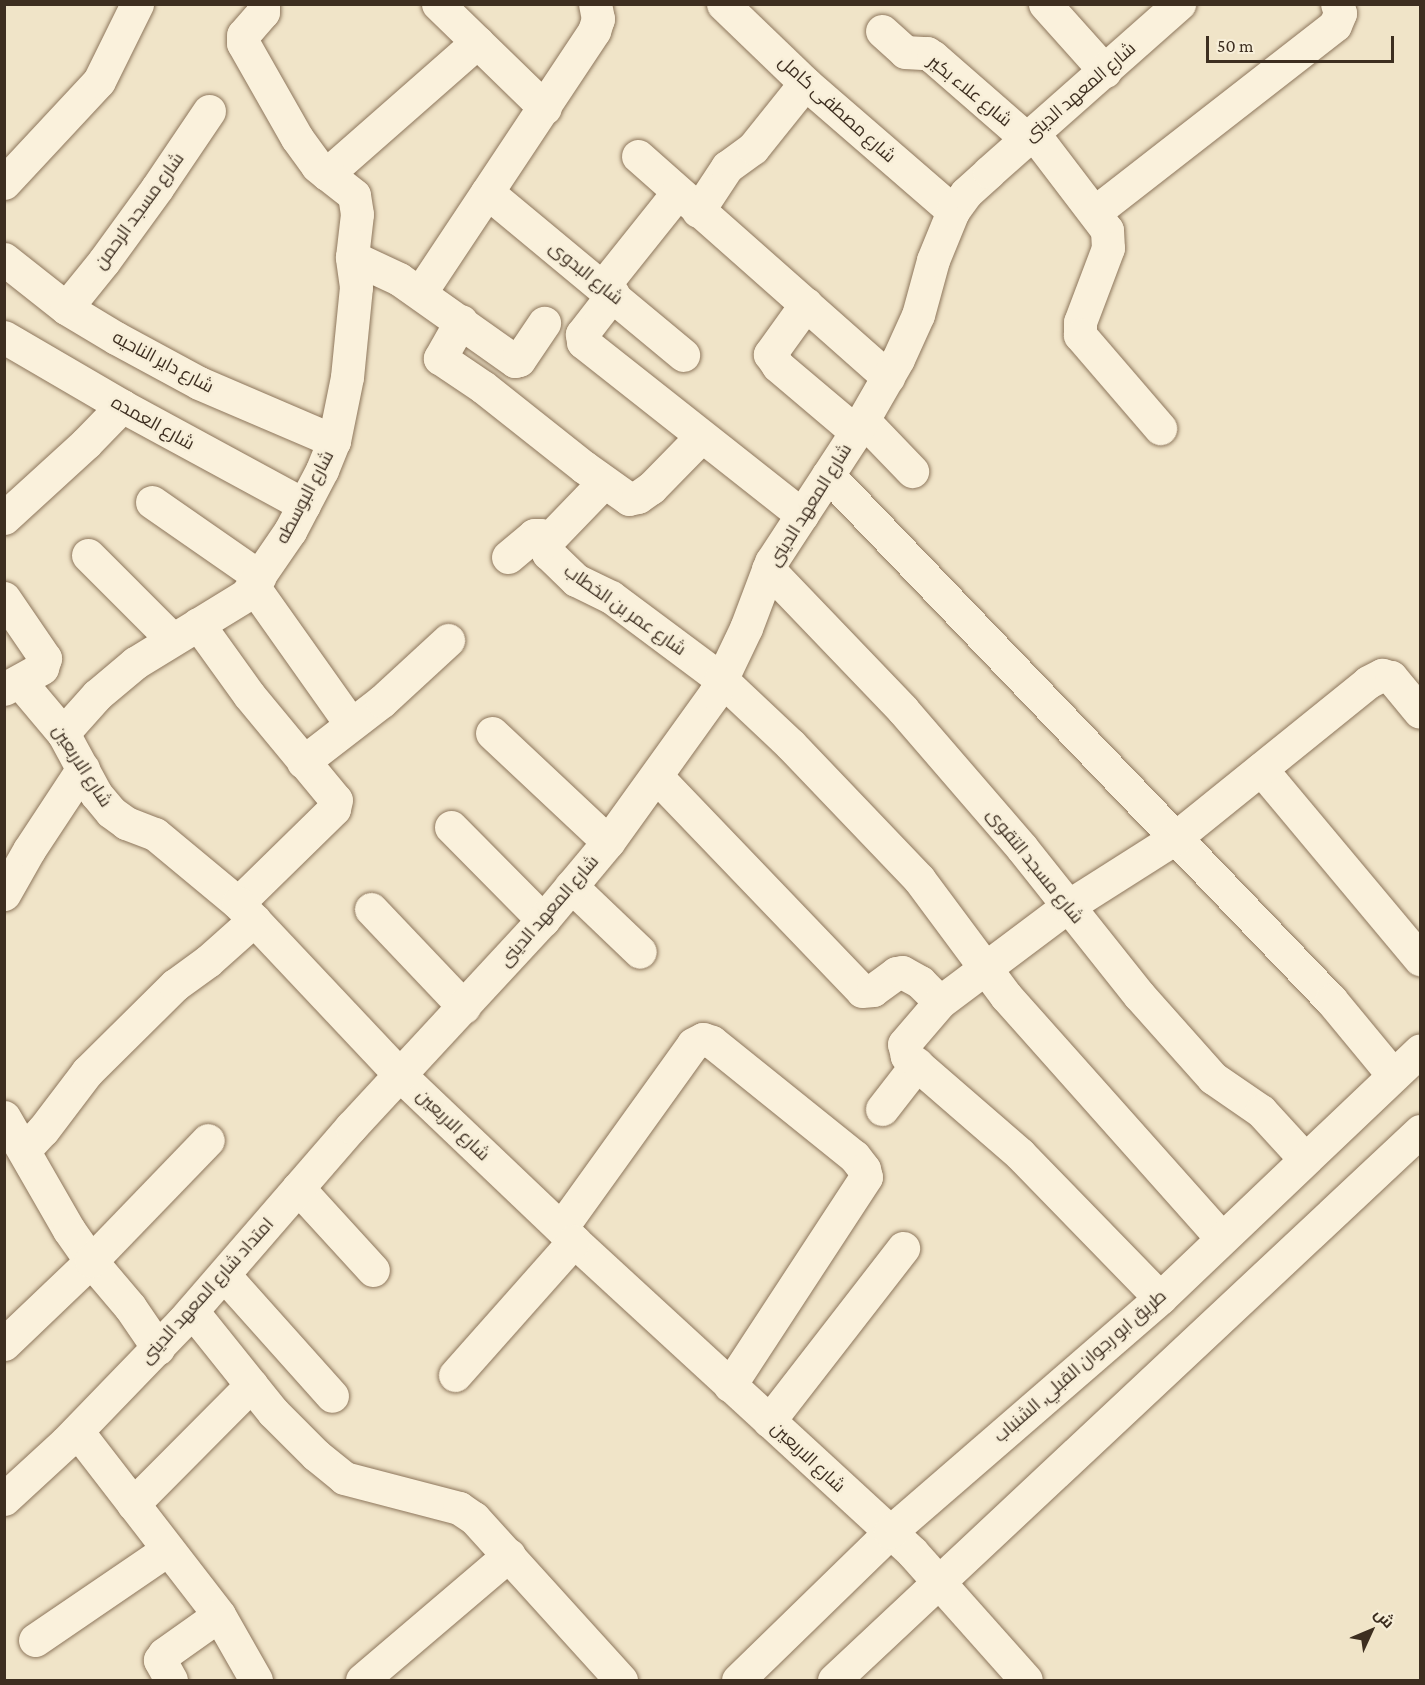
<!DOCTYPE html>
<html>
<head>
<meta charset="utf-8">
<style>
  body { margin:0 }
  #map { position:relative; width:1425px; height:1685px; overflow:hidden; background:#f0e4c8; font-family:"Crimson Pro",Cairo,serif }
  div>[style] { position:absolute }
  .roads { filter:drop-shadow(0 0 2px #8d765c) drop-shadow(0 0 2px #8d765c) }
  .minor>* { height:33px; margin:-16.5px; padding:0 16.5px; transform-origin:16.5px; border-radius:16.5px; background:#faf1dc }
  span { translate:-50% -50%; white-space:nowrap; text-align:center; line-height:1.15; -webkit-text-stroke:4.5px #f7eed8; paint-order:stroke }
  .street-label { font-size:18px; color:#3d2e20 }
  .frame { position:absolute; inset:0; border:6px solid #3d2e20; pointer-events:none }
  .north { position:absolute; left:1341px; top:1601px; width:60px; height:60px; -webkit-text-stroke:4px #f7eed8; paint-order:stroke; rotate:46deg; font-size:16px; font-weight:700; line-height:24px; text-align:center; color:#3d2e20 }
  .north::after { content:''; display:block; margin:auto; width:21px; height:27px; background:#3d2e20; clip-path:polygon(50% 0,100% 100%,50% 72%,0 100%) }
  .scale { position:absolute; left:1206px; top:36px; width:188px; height:27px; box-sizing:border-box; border:3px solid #3d2e20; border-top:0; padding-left:8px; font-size:18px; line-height:21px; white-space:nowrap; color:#3d2e20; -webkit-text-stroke:4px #f7eed8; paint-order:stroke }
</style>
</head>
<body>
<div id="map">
  <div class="roads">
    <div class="minor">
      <i style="left:263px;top:4px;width:8px;rotate:90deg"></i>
      <i style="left:263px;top:12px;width:30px;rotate:131deg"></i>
      <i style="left:243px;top:35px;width:8px;rotate:90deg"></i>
      <i style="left:243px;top:43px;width:109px;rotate:60.4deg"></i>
      <i style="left:297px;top:138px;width:34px;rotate:54deg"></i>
      <i style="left:317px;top:166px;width:13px;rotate:39deg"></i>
      <i style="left:327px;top:174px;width:200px;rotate:-41.3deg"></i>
      <i style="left:438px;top:4px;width:149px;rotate:44.2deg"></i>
      <i style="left:723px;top:4px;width:114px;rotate:43.9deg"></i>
      <i style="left:805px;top:83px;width:196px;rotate:40.9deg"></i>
      <i style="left:1045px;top:4px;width:90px;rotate:48.2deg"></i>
      <i style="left:882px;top:31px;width:31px;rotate:42deg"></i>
      <i style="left:905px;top:52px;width:22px;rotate:3deg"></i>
      <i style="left:927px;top:53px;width:7px;rotate:34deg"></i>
      <i style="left:933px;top:57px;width:125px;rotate:41.1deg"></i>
      <i style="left:1033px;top:133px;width:122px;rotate:52.7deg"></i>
      <i style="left:1107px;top:230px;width:18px;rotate:87deg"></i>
      <i style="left:1108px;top:248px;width:79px;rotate:110.7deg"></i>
      <i style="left:1080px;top:322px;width:13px;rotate:90deg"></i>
      <i style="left:1080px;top:335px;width:123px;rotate:49.3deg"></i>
      <i style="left:638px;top:156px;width:334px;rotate:41.5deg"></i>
      <i style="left:4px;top:183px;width:139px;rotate:-47deg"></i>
      <i style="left:99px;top:81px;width:86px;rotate:-63.7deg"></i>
      <i style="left:487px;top:192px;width:255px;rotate:39.7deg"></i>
      <i style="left:698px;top:211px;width:53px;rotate:-56.6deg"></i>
      <i style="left:727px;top:167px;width:32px;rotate:-36deg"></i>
      <i style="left:753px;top:148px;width:83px;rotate:-51.3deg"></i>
      <i style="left:1095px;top:212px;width:304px;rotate:-37.9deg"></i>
      <i style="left:1335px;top:25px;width:13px;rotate:-67deg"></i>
      <i style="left:1340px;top:13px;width:9px;rotate:-108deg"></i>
      <i style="left:352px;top:257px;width:52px;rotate:25.1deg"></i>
      <i style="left:399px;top:279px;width:142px;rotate:35.3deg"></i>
      <i style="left:515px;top:361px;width:4px;rotate:-14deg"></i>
      <i style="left:519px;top:360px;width:45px;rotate:-56deg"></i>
      <i style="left:4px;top:259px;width:79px;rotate:38.3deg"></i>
      <i style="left:66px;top:308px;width:58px;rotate:31deg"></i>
      <i style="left:116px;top:338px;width:94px;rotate:28.5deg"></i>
      <i style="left:199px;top:383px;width:147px;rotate:23.2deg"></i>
      <i style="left:603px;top:286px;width:120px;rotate:-51.4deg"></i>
      <i style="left:420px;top:293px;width:315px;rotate:-56.4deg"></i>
      <i style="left:594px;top:31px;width:13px;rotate:-72deg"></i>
      <i style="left:598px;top:19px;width:15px;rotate:-101deg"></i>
      <i style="left:613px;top:294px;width:51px;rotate:127.8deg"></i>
      <i style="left:582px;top:334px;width:8px;rotate:83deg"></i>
      <i style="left:583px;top:342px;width:279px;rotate:38.3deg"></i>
      <i style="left:806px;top:304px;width:62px;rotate:125.8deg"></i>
      <i style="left:770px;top:354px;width:14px;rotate:56deg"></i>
      <i style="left:778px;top:366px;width:102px;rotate:40.2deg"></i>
      <i style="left:66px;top:308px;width:60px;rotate:-51deg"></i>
      <i style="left:104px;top:261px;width:90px;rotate:-54deg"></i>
      <i style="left:157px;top:188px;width:93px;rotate:-56deg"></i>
      <i style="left:461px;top:321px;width:43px;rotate:119.6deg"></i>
      <i style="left:440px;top:358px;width:52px;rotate:34deg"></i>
      <i style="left:483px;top:387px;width:129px;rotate:38.4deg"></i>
      <i style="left:584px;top:467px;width:55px;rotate:35.4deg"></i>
      <i style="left:629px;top:499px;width:9px;rotate:-13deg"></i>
      <i style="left:638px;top:497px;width:16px;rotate:-35deg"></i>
      <i style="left:651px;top:488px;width:71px;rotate:-45.6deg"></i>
      <i style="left:4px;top:337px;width:137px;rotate:30.3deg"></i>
      <i style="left:122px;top:406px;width:207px;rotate:28.5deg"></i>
      <i style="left:863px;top:420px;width:71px;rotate:46.1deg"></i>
      <i style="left:828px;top:475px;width:727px;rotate:46.23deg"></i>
      <i style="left:1331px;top:1000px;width:97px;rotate:50.4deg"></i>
      <i style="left:604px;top:482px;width:82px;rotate:134deg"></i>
      <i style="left:547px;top:541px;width:5px;rotate:112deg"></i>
      <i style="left:545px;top:546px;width:8px;rotate:67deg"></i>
      <i style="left:548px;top:553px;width:39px;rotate:44deg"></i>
      <i style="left:576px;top:580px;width:39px;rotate:26deg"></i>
      <i style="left:611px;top:597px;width:137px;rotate:36.7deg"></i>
      <i style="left:721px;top:679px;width:95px;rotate:43.3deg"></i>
      <i style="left:790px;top:744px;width:187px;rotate:46.3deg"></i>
      <i style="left:919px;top:879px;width:146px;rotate:53.4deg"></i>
      <i style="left:1006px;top:996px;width:323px;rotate:48.3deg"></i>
      <i style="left:152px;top:502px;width:131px;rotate:34.8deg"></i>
      <i style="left:4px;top:518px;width:111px;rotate:-42.4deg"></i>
      <i style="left:86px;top:443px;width:52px;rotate:-45.8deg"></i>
      <i style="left:88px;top:555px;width:117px;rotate:45deg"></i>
      <i style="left:508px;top:557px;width:34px;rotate:-40deg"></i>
      <i style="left:534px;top:535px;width:6px"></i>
      <i style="left:540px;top:535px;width:9px;rotate:41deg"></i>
      <i style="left:768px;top:569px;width:195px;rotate:46.2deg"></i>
      <i style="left:903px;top:710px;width:182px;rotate:49.2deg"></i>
      <i style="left:1022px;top:848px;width:188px;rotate:51.5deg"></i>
      <i style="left:1139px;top:995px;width:111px;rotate:48.3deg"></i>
      <i style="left:1213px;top:1078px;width:58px;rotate:34.5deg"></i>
      <i style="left:1261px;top:1111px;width:64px;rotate:47.5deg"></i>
      <i style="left:253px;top:586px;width:168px;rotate:54.7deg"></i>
      <i style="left:4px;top:598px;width:73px;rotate:55.7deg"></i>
      <i style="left:45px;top:658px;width:10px;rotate:107deg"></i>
      <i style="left:42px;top:668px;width:43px;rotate:151.1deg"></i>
      <i style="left:198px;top:624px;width:87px;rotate:54.3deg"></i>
      <i style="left:249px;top:695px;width:136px;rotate:50.4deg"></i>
      <i style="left:336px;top:800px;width:9px;rotate:103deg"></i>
      <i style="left:334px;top:809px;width:134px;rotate:135.6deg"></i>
      <i style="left:20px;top:682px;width:67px;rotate:49.9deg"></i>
      <i style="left:63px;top:733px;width:69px;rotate:61.6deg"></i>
      <i style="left:96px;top:794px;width:23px;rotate:50deg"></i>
      <i style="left:111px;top:812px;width:19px;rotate:36deg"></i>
      <i style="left:126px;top:823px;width:31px;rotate:21deg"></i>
      <i style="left:155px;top:834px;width:108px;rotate:39.7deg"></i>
      <i style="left:238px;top:903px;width:238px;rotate:46.7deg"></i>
      <i style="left:401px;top:1076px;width:239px;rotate:43.6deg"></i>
      <i style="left:574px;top:1241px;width:459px;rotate:42.6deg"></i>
      <i style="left:912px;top:1552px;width:171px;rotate:48.3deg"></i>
      <i style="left:63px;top:733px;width:51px;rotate:-48.2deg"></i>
      <i style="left:97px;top:695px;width:50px;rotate:-40.1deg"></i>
      <i style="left:135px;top:663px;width:130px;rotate:-31.5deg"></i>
      <i style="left:246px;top:595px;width:78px;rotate:-55.5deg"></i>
      <i style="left:290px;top:531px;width:69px;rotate:-62.3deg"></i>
      <i style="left:322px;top:470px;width:31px;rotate:-68deg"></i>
      <i style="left:334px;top:441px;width:65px;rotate:-78.5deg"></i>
      <i style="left:347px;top:377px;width:90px;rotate:-84.3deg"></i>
      <i style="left:356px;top:287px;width:30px;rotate:-98deg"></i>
      <i style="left:352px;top:257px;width:43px;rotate:-83.4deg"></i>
      <i style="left:357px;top:214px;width:19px;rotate:-99deg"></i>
      <i style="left:354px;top:195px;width:34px;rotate:-142deg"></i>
      <i style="left:492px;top:733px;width:159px;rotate:43.2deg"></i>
      <i style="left:303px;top:762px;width:100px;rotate:-37.7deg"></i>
      <i style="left:382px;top:701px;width:90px;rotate:-42.7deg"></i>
      <i style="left:1261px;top:769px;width:248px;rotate:50.1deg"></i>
      <i style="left:657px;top:777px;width:296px;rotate:46.2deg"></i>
      <i style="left:862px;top:991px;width:11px;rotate:-5deg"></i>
      <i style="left:873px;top:990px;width:29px;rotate:-36deg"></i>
      <i style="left:896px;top:973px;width:6px;rotate:-9deg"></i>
      <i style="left:902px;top:972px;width:21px;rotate:29deg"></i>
      <i style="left:920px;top:982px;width:28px;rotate:45deg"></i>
      <i style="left:451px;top:827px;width:131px;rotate:45.3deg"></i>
      <i style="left:571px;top:886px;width:95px;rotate:43.7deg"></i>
      <i style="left:4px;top:894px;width:51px;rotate:-60.4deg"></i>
      <i style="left:29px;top:850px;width:98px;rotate:-56.6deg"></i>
      <i style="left:371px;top:909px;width:135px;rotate:46.5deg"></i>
      <i style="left:882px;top:1109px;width:57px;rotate:-52.1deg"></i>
      <i style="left:4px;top:1117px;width:130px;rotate:60.1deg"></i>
      <i style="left:69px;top:1230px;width:38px;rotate:55deg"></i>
      <i style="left:91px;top:1261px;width:60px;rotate:49.7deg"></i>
      <i style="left:130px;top:1307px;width:50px;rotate:55.7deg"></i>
      <i style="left:25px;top:1149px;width:26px;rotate:-47deg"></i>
      <i style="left:43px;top:1130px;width:73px;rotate:-52.8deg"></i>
      <i style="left:87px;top:1072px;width:124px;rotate:-44.7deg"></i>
      <i style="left:175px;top:985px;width:41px;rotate:-36deg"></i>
      <i style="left:208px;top:961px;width:62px;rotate:-41.7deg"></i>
      <i style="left:298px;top:1188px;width:111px;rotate:47.6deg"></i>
      <i style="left:561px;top:1228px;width:226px;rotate:-54.3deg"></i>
      <i style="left:693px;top:1044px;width:11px;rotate:-27deg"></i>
      <i style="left:703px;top:1039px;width:9px;rotate:18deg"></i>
      <i style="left:712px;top:1042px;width:182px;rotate:38.8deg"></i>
      <i style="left:854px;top:1156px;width:16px;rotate:52deg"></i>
      <i style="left:864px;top:1169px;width:8px;rotate:76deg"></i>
      <i style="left:866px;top:1177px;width:249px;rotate:123.2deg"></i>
      <i style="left:224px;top:1275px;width:162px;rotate:48.2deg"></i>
      <i style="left:1160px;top:1298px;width:201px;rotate:-134.2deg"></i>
      <i style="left:1020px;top:1154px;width:150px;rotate:-139.1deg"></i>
      <i style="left:907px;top:1056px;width:12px;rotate:-104deg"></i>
      <i style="left:904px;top:1044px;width:55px;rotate:-49.4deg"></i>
      <i style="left:940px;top:1002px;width:160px;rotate:-36.9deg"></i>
      <i style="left:1068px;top:906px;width:127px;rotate:-32.4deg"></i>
      <i style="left:1175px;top:838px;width:248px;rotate:-38.9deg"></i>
      <i style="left:1368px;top:682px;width:16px;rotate:-27deg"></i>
      <i style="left:1382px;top:675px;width:9px;rotate:13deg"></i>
      <i style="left:1391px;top:677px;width:45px;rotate:50.4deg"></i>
      <i style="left:192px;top:1311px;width:129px;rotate:51.3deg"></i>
      <i style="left:273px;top:1412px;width:61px;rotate:45deg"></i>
      <i style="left:316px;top:1455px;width:36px;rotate:39deg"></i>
      <i style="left:344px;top:1478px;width:119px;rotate:14.6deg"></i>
      <i style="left:459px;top:1508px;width:18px;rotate:34deg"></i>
      <i style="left:474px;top:1518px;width:219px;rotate:47.8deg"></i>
      <i style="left:4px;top:1344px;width:120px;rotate:-43.7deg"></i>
      <i style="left:91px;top:1261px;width:168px;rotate:-46deg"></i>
      <i style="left:455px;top:1375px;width:179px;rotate:-48.4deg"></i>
      <i style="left:769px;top:1421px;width:219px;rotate:-52.2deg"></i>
      <i style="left:77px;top:1431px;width:232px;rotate:52.3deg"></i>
      <i style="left:219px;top:1615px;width:75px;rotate:60.4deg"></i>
      <i style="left:4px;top:1499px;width:84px;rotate:-42.6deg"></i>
      <i style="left:66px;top:1442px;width:167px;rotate:-46deg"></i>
      <i style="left:182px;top:1322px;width:258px;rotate:-49.1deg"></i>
      <i style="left:351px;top:1127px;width:282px;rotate:-47.2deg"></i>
      <i style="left:543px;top:920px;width:102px;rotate:-50.2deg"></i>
      <i style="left:608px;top:842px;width:183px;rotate:-54.3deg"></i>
      <i style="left:715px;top:693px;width:72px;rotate:-64.5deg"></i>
      <i style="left:746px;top:628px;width:71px;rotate:-69.3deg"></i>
      <i style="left:771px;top:562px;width:155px;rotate:-56.8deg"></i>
      <i style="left:856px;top:432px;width:84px;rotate:-60.1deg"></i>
      <i style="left:898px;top:359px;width:48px;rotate:-65.6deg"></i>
      <i style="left:918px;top:315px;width:57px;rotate:-74.7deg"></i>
      <i style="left:933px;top:260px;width:53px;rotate:-67.8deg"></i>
      <i style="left:953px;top:211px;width:22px;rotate:-54deg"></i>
      <i style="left:966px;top:193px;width:31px;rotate:-42deg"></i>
      <i style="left:989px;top:172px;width:254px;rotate:-41.5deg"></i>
      <i style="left:133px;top:1504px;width:168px;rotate:-45.2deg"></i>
      <i style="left:35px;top:1640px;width:160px;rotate:-34.3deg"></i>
      <i style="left:171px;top:1680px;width:23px;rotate:-119deg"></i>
      <i style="left:160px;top:1660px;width:7px;rotate:-56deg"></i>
      <i style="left:164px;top:1654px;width:67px;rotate:-35.3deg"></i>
      <i style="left:362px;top:1680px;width:193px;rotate:-40.4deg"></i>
      <i style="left:738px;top:1680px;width:212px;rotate:-44.2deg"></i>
      <i style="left:890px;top:1532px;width:357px;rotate:-40.9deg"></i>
      <i style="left:1160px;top:1298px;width:359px;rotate:-43.6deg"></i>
      <i style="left:834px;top:1680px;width:803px;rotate:-43.13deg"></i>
    </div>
  </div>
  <div class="street-label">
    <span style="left:970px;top:91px;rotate:39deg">شارع علاء بكير</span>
    <span style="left:1080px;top:92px;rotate:-41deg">شارع المعهد الدينى</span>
    <span style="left:837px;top:109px;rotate:42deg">شارع مصطفى كامل</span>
    <span style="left:139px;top:211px;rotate:-54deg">شارع مسجد الرحمن</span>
    <span style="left:586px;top:273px;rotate:39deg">شارع البدوى</span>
    <span style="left:163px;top:362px;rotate:28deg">شارع داير الناحيه</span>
    <span style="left:153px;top:423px;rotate:29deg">شارع العمده</span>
    <span style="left:305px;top:497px;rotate:-62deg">شارع البوسطه</span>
    <span style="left:810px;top:505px;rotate:-58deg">شارع المعهد الدينى</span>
    <span style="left:625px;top:610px;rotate:35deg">شارع عمر بن الخطاب</span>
    <span style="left:82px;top:766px;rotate:57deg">شارع الاربعين</span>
    <span style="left:1035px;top:866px;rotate:51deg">شارع مسجد التقوى</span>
    <span style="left:549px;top:911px;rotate:-49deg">شارع المعهد الدينى</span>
    <span style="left:453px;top:1125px;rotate:44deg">شارع الاربعين</span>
    <span style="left:207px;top:1291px;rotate:-48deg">امتداد شارع المعهد الدينى</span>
    <span style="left:1080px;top:1366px;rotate:-41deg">طريق ابو رجوان القبلي, الشنباب</span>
    <span style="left:808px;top:1457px;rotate:43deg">شارع الاربعين</span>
  </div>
  <div class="frame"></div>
  <div class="north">ش</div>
  <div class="scale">50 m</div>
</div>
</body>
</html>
